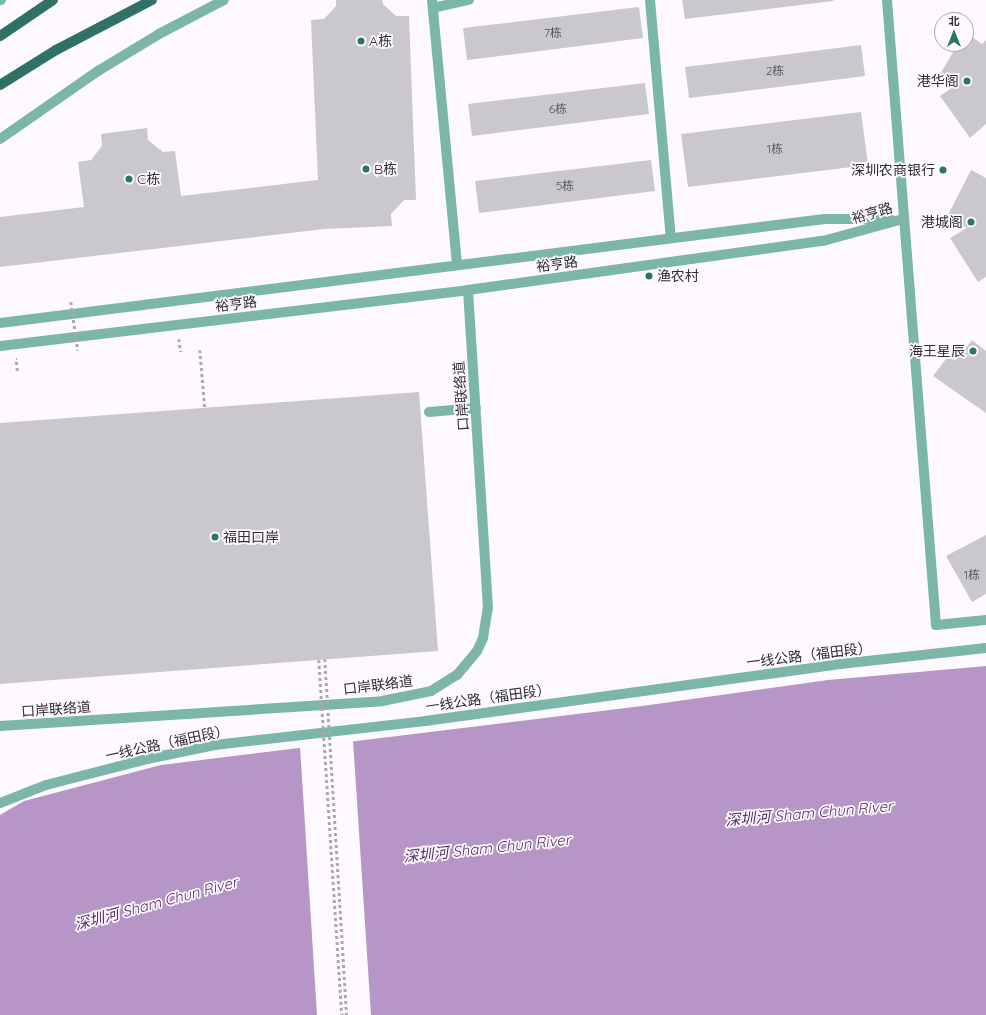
<!DOCTYPE html>
<html>
<head>
<meta charset="utf-8">
<style>
  body { margin:0 }
  #map { position:relative; width:986px; height:1015px; overflow:hidden; background:#fdf9fe; font-family:Quicksand,"Noto Sans SC",sans-serif }
  div>[style] { position:absolute }
  .water>* { inset:0; background:#b596c6 }
  .pier>* { inset:0; background:#fdf9fe }
  .building>* { inset:0; background:#cbc8cd }
  .path>* { height:2.5px; margin-top:-1.25px; transform-origin:0; background:repeating-linear-gradient(90deg,#aca9ad 0 3px,transparent 0 6px) }
  .minor>* { height:10px; margin:-5px; padding:0 5px; transform-origin:5px; border-radius:5px; background:#7cb5aa }
  .major>* { height:10px; margin:-5px; padding:0 5px; transform-origin:5px; border-radius:5px; background:#2f7166 }
  .path-bridge>* { height:2.5px; margin-top:-1.25px; transform-origin:0; background:repeating-linear-gradient(90deg,#aca9ad 0 3px,transparent 0 6px) }
  .major-bridge>* { height:10px; margin:-5px; padding:0 5px; transform-origin:5px; border-radius:5px; background:#2f7166 }
  .dots>* { width:11px; height:11px; translate:-50% -50%; box-sizing:border-box; border:2px solid #fdf9fe; border-radius:50% }
  span { translate:-50% -50%; white-space:nowrap; text-align:center; line-height:1.15; -webkit-text-stroke:3.5px #fdf9fe; paint-order:stroke }
  .number-label { font-size:12px; color:#565457 }
  .number-label span { -webkit-text-stroke-width:0 }
  .poi-label { font-size:14px; color:#2f2e30 }
  .left { translate:0 -50%; text-align:left }
  .right { translate:-100% -50%; text-align:right }
  .street-label { font-size:14px; color:#2f2e30 }
  .water-label { font-size:15px; color:#552d69; font-style:italic }
  .north { position:absolute; left:934px; top:12px; width:40px; height:40px; box-sizing:border-box; background:#fdf9fe; border:1px solid #aba8ac; border-radius:50%; rotate:0deg; font-size:11px; font-weight:700; line-height:16px; text-align:center; color:#2f2e30 }
  .north::after { content:''; display:block; margin:auto; width:14px; height:18px; background:#2d7367; clip-path:polygon(50% 0,100% 100%,50% 72%,0 100%) }
</style>
</head>
<body>
<div id="map">
  <div class="water">
    <i style="clip-path:polygon(986px 666px,986px 1015px,0 1015px,0 815px,24px 801px,161px 765px,642px 706px,828px 680px)"></i>
  </div>
  <div class="pier">
    <i style="clip-path:polygon(353px 740px,371px 1015px,317px 1015px,300px 746px)"></i>
  </div>
  <div class="building">
    <i style="clip-path:polygon(336px 0,382px 0,383px 4px,396px 16px,409px 16px,416px 200px,404px 200px,391px 214px,392px 226px,324px 229px,0 267px,0 217px,84px 207px,78px 162px,91px 160px,102px 146px,101px 134px,147px 128px,148px 140px,163px 152px,175px 151px,181px 196px,318px 180px,311px 20px,324px 19px,336px 6px)"></i>
    <i style="clip-path:polygon(682px 0,833px 0,833px 1px,685px 19px)"></i>
    <i style="clip-path:polygon(639px 7px,643px 38px,467px 60px,463px 28px)"></i>
    <i style="clip-path:polygon(966px 33px,982px 44px,986px 40px,986px 124px,970px 138px,940px 96px,956px 85px,939px 76px,958px 44px,966px 44px)"></i>
    <i style="clip-path:polygon(861px 45px,865px 76px,689px 98px,685px 67px)"></i>
    <i style="clip-path:polygon(645px 83px,649px 114px,472px 136px,468px 104px)"></i>
    <i style="clip-path:polygon(861px 112px,868px 165px,688px 187px,681px 134px)"></i>
    <i style="clip-path:polygon(651px 160px,655px 191px,479px 213px,475px 181px)"></i>
    <i style="clip-path:polygon(971px 170px,986px 178px,986px 277px,978px 282px,950px 238px,967px 228px,947px 217px)"></i>
    <i style="clip-path:polygon(972px 340px,986px 351px,986px 413px,933px 376px,949px 355px,956px 360px)"></i>
    <i style="clip-path:polygon(419px 392px,438px 651px,0 684px,0 423px)"></i>
    <i style="clip-path:polygon(986px 535px,986px 594px,972px 602px,946px 556px)"></i>
  </div>
  <div class="path">
    <i style="left:179px;top:339px;width:13px;rotate:81deg"></i>
    <i style="left:200px;top:350px;width:58px;rotate:85.1deg"></i>
    <i style="left:17px;top:371px;width:12px;rotate:-95deg"></i>
    <i style="left:16px;top:359px;width:1px"></i>
  </div>
  <div class="minor">
    <i style="left:0;top:0;width:1px"></i>
    <i style="left:432px;top:0;width:266px;rotate:84.6deg"></i>
    <i style="left:650px;top:0;width:239px;rotate:85deg"></i>
    <i style="left:887px;top:0;width:627px;rotate:85.52deg"></i>
    <i style="left:936px;top:625px;width:50px;rotate:-5.7deg"></i>
    <i style="left:433px;top:8px;width:37px;rotate:-13deg"></i>
    <i style="left:0;top:139px;width:119px;rotate:-34.8deg"></i>
    <i style="left:98px;top:71px;width:71px;rotate:-31.2deg"></i>
    <i style="left:159px;top:34px;width:73px;rotate:-27.6deg"></i>
    <i style="left:0;top:323px;width:831px;rotate:-7.19deg"></i>
    <i style="left:824px;top:219px;width:66px"></i>
    <i style="left:0;top:346px;width:471px;rotate:-6.8deg"></i>
    <i style="left:468px;top:290px;width:358px;rotate:-7.9deg"></i>
    <i style="left:823px;top:241px;width:83px;rotate:-15.4deg"></i>
    <i style="left:429px;top:412px;width:47px;rotate:-4.9deg"></i>
    <i style="left:0;top:726px;width:383px;rotate:-3.7deg"></i>
    <i style="left:382px;top:701px;width:50px;rotate:-11.5deg"></i>
    <i style="left:431px;top:691px;width:31px;rotate:-32deg"></i>
    <i style="left:457px;top:675px;width:31px;rotate:-50deg"></i>
    <i style="left:477px;top:651px;width:14px;rotate:-65deg"></i>
    <i style="left:483px;top:638px;width:30px;rotate:-81deg"></i>
    <i style="left:488px;top:608px;width:319px;rotate:-93.6deg"></i>
    <i style="left:0;top:803px;width:49px;rotate:-21.4deg"></i>
    <i style="left:46px;top:785px;width:104px;rotate:-14.4deg"></i>
    <i style="left:147px;top:759px;width:69px;rotate:-11.6deg"></i>
    <i style="left:215px;top:745px;width:211px;rotate:-6.5deg"></i>
    <i style="left:425px;top:721px;width:419px;rotate:-7.8deg"></i>
    <i style="left:840px;top:664px;width:147px;rotate:-6.3deg"></i>
  </div>
  <div class="major">
    <i style="left:0;top:36px;width:64px;rotate:-34.2deg"></i>
  </div>
  <div class="path-bridge">
    <i style="left:71px;top:302px;width:49px;rotate:81.9deg"></i>
    <i style="left:325px;top:659px;width:357px;rotate:86.5deg"></i>
    <i style="left:319px;top:660px;width:356px;rotate:86.3deg"></i>
  </div>
  <div class="major-bridge">
    <i style="left:0;top:85px;width:66px;rotate:-32deg"></i>
    <i style="left:56px;top:50px;width:108px;rotate:-27.5deg"></i>
  </div>
  <div class="dots">
    <i style="left:361px;top:41px;background:#2d7367"></i>
    <i style="left:967px;top:81px;background:#2d7367"></i>
    <i style="left:366px;top:169px;background:#2d7367"></i>
    <i style="left:943px;top:170px;background:#2d7367"></i>
    <i style="left:129px;top:179px;background:#2d7367"></i>
    <i style="left:971px;top:222px;background:#2d7367"></i>
    <i style="left:649px;top:276px;background:#2d7367"></i>
    <i style="left:973px;top:351px;background:#2d7367"></i>
    <i style="left:215px;top:537px;background:#2d7367"></i>
  </div>
  <div class="number-label">
    <span style="left:553px;top:33px">7栋</span>
    <span style="left:775px;top:71px">2栋</span>
    <span style="left:558px;top:109px">6栋</span>
    <span style="left:775px;top:149px">1栋</span>
    <span style="left:565px;top:186px">5栋</span>
    <span style="left:972px;top:575px">1栋</span>
  </div>
  <div class="poi-label">
    <span class="left" style="left:369px;top:41px">A栋</span>
    <span class="right" style="left:959px;top:81px">港华阁</span>
    <span class="left" style="left:374px;top:169px">B栋</span>
    <span class="right" style="left:935px;top:170px">深圳农商银行</span>
    <span class="left" style="left:137px;top:179px">C栋</span>
    <span class="right" style="left:963px;top:222px">港城阁</span>
    <span class="left" style="left:657px;top:276px">渔农村</span>
    <span class="right" style="left:965px;top:351px">海王星辰</span>
    <span class="left" style="left:223px;top:537px">福田口岸</span>
  </div>
  <div class="street-label">
    <span style="left:872px;top:213px;rotate:-16deg">裕亨路</span>
    <span style="left:557px;top:264px;rotate:-8deg">裕亨路</span>
    <span style="left:236px;top:304px;rotate:-7deg">裕亨路</span>
    <span style="left:461px;top:396px;rotate:-94deg">口岸联络道</span>
    <span style="left:809px;top:655px;rotate:-7deg">一线公路（福田段）</span>
    <span style="left:378px;top:685px;rotate:-7deg">口岸联络道</span>
    <span style="left:488px;top:698px;rotate:-8deg">一线公路（福田段）</span>
    <span style="left:56px;top:709px;rotate:-4deg">口岸联络道</span>
    <span style="left:167px;top:743px;rotate:-12deg">一线公路（福田段）</span>
  </div>
  <div class="water-label">
    <span style="left:809px;top:813px;rotate:-5deg">深圳河 Sham Chun River</span>
    <span style="left:487px;top:848px;rotate:-6deg">深圳河 Sham Chun River</span>
    <span style="left:156px;top:903px;rotate:-15deg">深圳河 Sham Chun River</span>
  </div>
  <div class="north">北</div>
</div>
</body>
</html>
